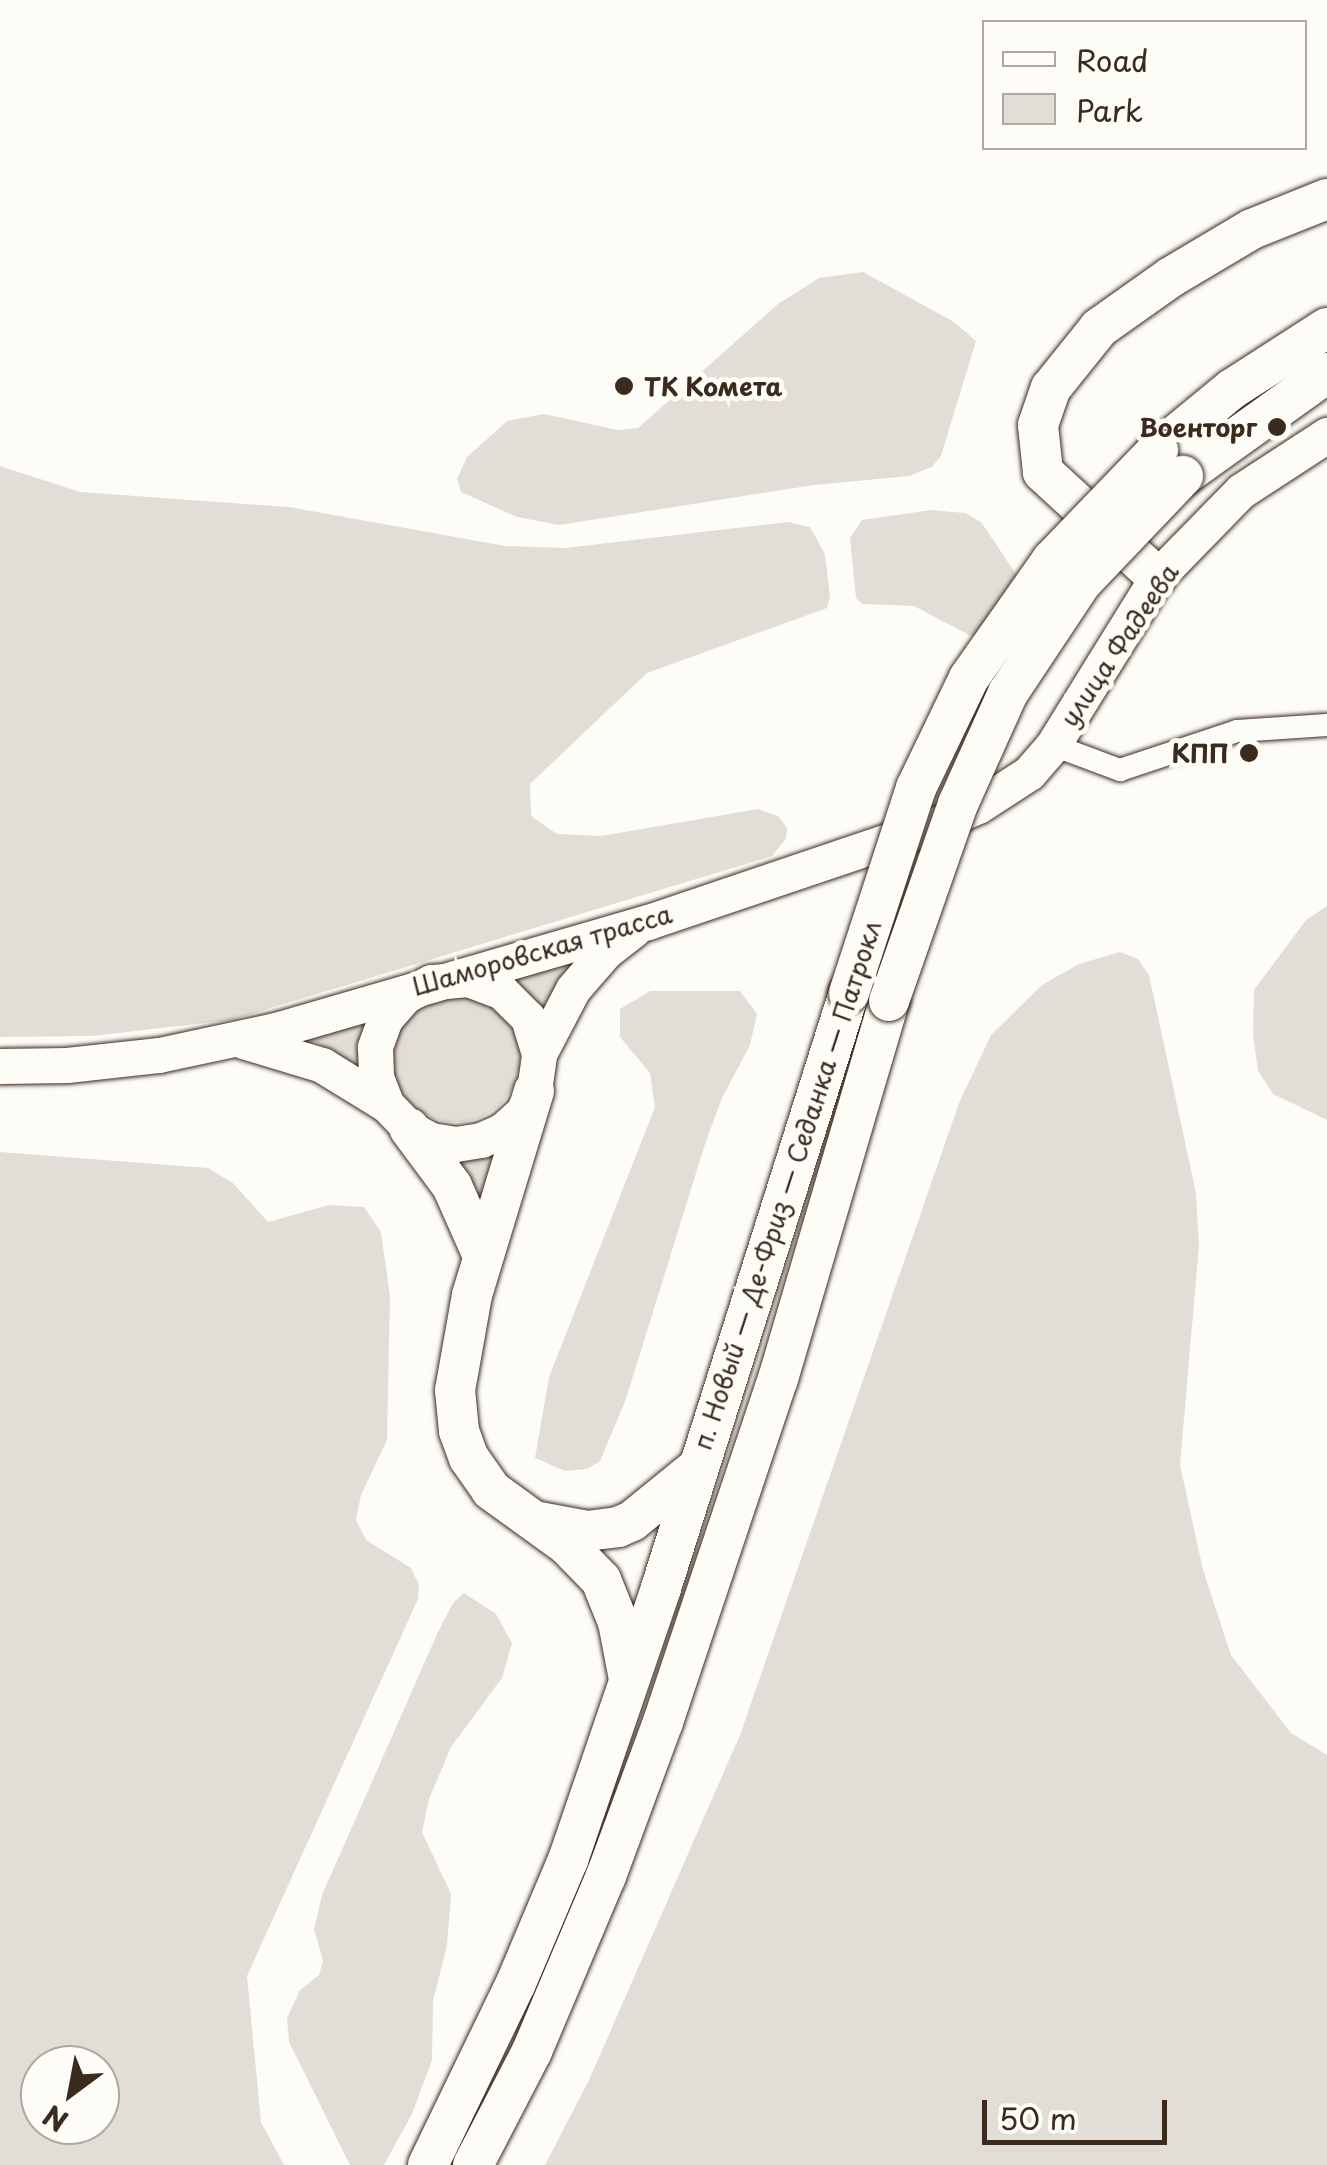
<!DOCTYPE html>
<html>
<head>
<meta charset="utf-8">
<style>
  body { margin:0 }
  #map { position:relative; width:1327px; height:2165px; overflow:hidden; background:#fdfcf7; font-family:"Playpen Sans",sans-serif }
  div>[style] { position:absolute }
  .green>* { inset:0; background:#e1ded7 }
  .round { border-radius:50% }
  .roads { filter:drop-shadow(0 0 2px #3b2a1e) drop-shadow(0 0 2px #3b2a1e) }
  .street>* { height:22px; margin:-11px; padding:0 11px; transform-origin:11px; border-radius:11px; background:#fdfcf7 }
  .primary>* { height:35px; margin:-17.5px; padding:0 17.5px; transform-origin:17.5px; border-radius:17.5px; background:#fdfcf7 }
  .highway>* { height:40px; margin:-20px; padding:0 20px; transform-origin:20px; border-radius:20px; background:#fdfcf7 }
  .bridges { filter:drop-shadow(0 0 2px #3b2a1e) drop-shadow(0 0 2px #3b2a1e) }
  .highway-bridge>* { height:40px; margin:-20px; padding:0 20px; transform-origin:20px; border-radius:20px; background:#fdfcf7 }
  .dots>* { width:28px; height:28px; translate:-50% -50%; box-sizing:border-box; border:5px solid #fdfcf7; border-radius:50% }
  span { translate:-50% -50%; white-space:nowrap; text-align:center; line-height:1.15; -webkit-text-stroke:10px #fdfcf7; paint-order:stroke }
  .poi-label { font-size:25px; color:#3b2a1e; font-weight:700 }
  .left { translate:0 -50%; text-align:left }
  .right { translate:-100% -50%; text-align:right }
  .street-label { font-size:25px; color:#3b2a1e }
  .legend { position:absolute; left:982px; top:20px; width:325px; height:130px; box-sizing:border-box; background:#fdfcf7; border:2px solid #afa8a0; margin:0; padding:12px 18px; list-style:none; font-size:30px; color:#3b2a1e }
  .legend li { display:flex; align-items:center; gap:20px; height:50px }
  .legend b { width:50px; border:2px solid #afa8a0 }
  .north { position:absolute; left:20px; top:2045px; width:100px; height:100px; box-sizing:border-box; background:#fdfcf7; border:2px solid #afa8a0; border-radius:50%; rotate:212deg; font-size:28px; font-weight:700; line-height:40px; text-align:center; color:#3b2a1e }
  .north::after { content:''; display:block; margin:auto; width:35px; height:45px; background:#3b2a1e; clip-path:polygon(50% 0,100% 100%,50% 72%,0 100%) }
  .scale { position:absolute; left:982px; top:2100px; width:185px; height:45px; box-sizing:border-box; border:5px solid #3b2a1e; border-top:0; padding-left:12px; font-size:30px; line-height:35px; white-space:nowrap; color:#3b2a1e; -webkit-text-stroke:8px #fdfcf7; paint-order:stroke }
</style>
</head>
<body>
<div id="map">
  <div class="green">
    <i style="clip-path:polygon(863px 272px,954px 322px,976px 341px,941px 456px,932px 467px,909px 476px,814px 485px,559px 525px,517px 517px,461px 492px,457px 479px,467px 457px,507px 421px,544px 414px,618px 430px,638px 428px,778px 304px,819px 278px)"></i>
    <i style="clip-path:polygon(0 466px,80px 492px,289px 507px,505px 546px,565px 548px,788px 522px,810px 527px,825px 554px,830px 597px,827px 608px,647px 673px,530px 784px,531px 816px,557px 834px,601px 836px,758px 809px,778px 816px,787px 828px,786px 839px,772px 856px,231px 1020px,92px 1036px,0 1037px)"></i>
    <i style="clip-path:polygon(931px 510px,965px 513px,981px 522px,1018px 577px,980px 634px,971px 636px,914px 606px,862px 604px,856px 598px,850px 538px,862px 520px)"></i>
    <i style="clip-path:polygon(1327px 906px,1327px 1120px,1273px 1094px,1258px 1071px,1253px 1035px,1254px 990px,1306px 920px)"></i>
    <i style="clip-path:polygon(1120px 952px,1138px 959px,1149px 975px,1196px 1193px,1199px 1245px,1180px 1465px,1203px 1570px,1231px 1655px,1291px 1733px,1327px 1755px,1327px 2165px,545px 2165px,589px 2080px,740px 1735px,959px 1103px,991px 1035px,1042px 985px,1079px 964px)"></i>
    <i style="clip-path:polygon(576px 956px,544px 1013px,505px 975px)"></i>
    <i style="clip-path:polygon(650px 991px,740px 991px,757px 1014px,750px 1045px,722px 1098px,705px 1144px,626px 1399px,600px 1461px,587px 1469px,565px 1471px,535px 1458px,549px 1377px,655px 1107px,650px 1073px,620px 1037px,620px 1009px)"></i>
    <i class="round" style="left:392px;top:994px;width:128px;height:128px"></i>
    <i style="clip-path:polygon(370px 1016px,362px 1070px,304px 1035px)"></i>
    <i style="clip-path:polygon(502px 1147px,483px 1214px,449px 1157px)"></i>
    <i style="clip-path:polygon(evenodd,0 1152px,208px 1168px,233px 1183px,268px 1222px,329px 1205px,364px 1207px,381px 1232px,390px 1297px,387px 1440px,361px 1495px,356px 1520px,366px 1540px,411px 1568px,419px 1585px,418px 1599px,247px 1976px,261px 2122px,284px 2165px,0 2165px,0 1152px,40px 2065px,100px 2065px,100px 2125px,40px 2125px,40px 2065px)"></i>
    <i style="clip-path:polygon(464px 1593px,496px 1614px,512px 1643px,502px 1678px,451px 1747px,429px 1799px,422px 1832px,451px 1894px,447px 1946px,433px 2001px,432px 2060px,412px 2114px,384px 2165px,350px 2165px,289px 2042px,287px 2018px,300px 1990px,319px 1975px,323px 1961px,314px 1929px,322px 1895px,438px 1632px,453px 1603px)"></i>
  </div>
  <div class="roads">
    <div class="street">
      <i style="left:1053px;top:745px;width:72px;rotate:20.5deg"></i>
      <i style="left:1120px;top:770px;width:123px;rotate:-18.4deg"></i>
      <i style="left:1237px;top:731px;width:90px;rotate:-3.8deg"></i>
    </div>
    <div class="primary">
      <i style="left:243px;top:1041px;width:83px;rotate:16.9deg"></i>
      <i style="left:322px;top:1065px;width:76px;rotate:31.6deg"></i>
      <i style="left:387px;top:1105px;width:32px;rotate:46deg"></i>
      <i style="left:409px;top:1128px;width:25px;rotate:29deg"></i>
      <i style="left:431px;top:1140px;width:25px;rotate:9deg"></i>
      <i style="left:456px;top:1144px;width:25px;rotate:-9deg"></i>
      <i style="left:481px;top:1140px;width:24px;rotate:-24deg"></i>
      <i style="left:503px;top:1130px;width:25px;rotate:-42deg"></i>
      <i style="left:522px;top:1113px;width:25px;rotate:-61deg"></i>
      <i style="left:534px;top:1091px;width:37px;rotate:-82deg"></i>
      <i style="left:539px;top:1054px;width:38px;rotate:-107deg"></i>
      <i style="left:528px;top:1018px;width:37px;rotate:-135deg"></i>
      <i style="left:502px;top:992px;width:36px;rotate:-159deg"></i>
      <i style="left:468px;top:979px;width:37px;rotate:175deg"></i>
      <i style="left:431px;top:982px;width:30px;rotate:152deg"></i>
      <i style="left:405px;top:996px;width:30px;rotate:131deg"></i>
      <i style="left:385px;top:1019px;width:30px;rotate:110deg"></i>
      <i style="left:375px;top:1047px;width:30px;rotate:88deg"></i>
      <i style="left:376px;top:1077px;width:30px;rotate:69deg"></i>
      <i style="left:539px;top:1054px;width:73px;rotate:-62.4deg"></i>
      <i style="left:573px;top:989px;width:49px;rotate:-49.1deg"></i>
      <i style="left:605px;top:952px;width:37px;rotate:-38deg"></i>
      <i style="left:0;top:1066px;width:67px;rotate:-0.9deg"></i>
      <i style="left:67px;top:1065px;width:93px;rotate:-6.2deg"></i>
      <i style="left:159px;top:1055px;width:120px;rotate:-12.1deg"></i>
      <i style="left:276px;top:1030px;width:387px;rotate:-16.2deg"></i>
      <i style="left:648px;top:922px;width:300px;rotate:-18.7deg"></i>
      <i style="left:932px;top:826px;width:50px;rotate:-23.5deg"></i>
      <i style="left:978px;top:806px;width:61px;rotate:-32.9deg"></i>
      <i style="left:1029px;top:773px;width:37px;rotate:-49deg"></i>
      <i style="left:1053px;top:745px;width:198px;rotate:-58.2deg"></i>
      <i style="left:1157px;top:577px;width:120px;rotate:-45.7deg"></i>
      <i style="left:1241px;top:491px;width:103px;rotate:-33.1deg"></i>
    </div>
    <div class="highway">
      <i style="left:1158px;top:450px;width:96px;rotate:-39.5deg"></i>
      <i style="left:1232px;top:389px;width:113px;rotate:-32.7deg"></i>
      <i style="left:1183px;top:476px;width:177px;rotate:-35.6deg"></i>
      <i style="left:1157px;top:577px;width:155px;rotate:-137.4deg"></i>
      <i style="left:1043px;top:472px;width:47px;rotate:-96.1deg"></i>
      <i style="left:1038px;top:425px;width:39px;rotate:-71deg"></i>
      <i style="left:1051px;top:388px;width:77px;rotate:-51.3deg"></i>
      <i style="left:1099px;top:328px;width:88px;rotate:-35.3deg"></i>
      <i style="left:1171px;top:277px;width:94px;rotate:-30.7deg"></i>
      <i style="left:1252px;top:229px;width:81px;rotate:-21.8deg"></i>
      <i style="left:534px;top:1091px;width:213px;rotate:106.9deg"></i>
      <i style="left:472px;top:1295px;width:97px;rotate:100.1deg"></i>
      <i style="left:455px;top:1390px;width:41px;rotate:84.4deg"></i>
      <i style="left:459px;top:1431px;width:29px;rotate:70deg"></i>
      <i style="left:469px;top:1458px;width:39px;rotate:55deg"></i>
      <i style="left:491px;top:1490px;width:94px;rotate:35.9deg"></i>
      <i style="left:567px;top:1545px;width:49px;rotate:45.8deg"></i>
      <i style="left:601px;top:1580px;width:45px;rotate:68deg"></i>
      <i style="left:618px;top:1622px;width:58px;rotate:79.1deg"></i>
      <i style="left:409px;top:1128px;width:72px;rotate:53.4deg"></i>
      <i style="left:452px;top:1186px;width:77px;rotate:66.1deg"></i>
      <i style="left:539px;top:1522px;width:49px;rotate:10.6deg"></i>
      <i style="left:587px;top:1531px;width:31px;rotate:-7deg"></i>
      <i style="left:618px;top:1527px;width:15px;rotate:-23deg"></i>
      <i style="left:632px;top:1521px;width:82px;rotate:-39.1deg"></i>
      <i style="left:428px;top:2165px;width:202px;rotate:-64.2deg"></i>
      <i style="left:516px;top:1983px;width:134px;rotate:-67.1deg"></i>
      <i style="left:568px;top:1860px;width:287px;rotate:-71.1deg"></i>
      <i style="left:661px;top:1588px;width:624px;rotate:-72.47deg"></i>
      <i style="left:473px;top:2165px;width:128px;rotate:-62.6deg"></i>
      <i style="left:532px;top:2051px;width:190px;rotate:-67.1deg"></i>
      <i style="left:606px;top:1876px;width:164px;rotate:-69.7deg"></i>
      <i style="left:663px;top:1722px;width:362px;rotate:-71.5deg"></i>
      <i style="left:778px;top:1379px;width:394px;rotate:-73.6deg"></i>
    </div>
  </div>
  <div class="bridges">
    <div class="highway-bridge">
      <i style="left:849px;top:993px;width:216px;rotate:-71.9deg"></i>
      <i style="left:916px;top:788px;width:122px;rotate:-64.3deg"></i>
      <i style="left:969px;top:678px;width:144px;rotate:-54.9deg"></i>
      <i style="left:1052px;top:560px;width:153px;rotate:-46.1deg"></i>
      <i style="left:889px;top:1001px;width:209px;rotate:-70.7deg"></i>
      <i style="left:958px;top:804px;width:122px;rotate:-65.8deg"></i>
      <i style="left:1008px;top:693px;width:132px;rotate:-56.4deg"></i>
      <i style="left:1081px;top:583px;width:148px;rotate:-46.4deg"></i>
    </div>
  </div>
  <div class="dots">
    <i style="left:624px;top:386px;background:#3b2a1e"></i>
    <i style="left:1277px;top:427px;background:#3b2a1e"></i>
    <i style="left:1249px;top:753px;background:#3b2a1e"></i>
  </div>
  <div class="poi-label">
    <span class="left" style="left:644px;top:386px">ТК Комета</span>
    <span class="right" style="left:1257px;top:427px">Военторг</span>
    <span class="right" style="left:1229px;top:753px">КПП</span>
  </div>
  <div class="street-label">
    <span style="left:1119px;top:645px;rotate:-56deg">улица Фадеева</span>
    <span style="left:542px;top:950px;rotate:-16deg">Шаморовская трасса</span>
    <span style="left:787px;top:1185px;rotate:-72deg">п. Новый — Де-Фриз — Седанка — Патрокл</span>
  </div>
  <ul class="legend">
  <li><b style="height:12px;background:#fdfcf7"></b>Road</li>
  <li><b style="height:28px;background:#e1ded7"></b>Park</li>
  </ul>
  <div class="north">N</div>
  <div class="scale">50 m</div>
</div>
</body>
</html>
